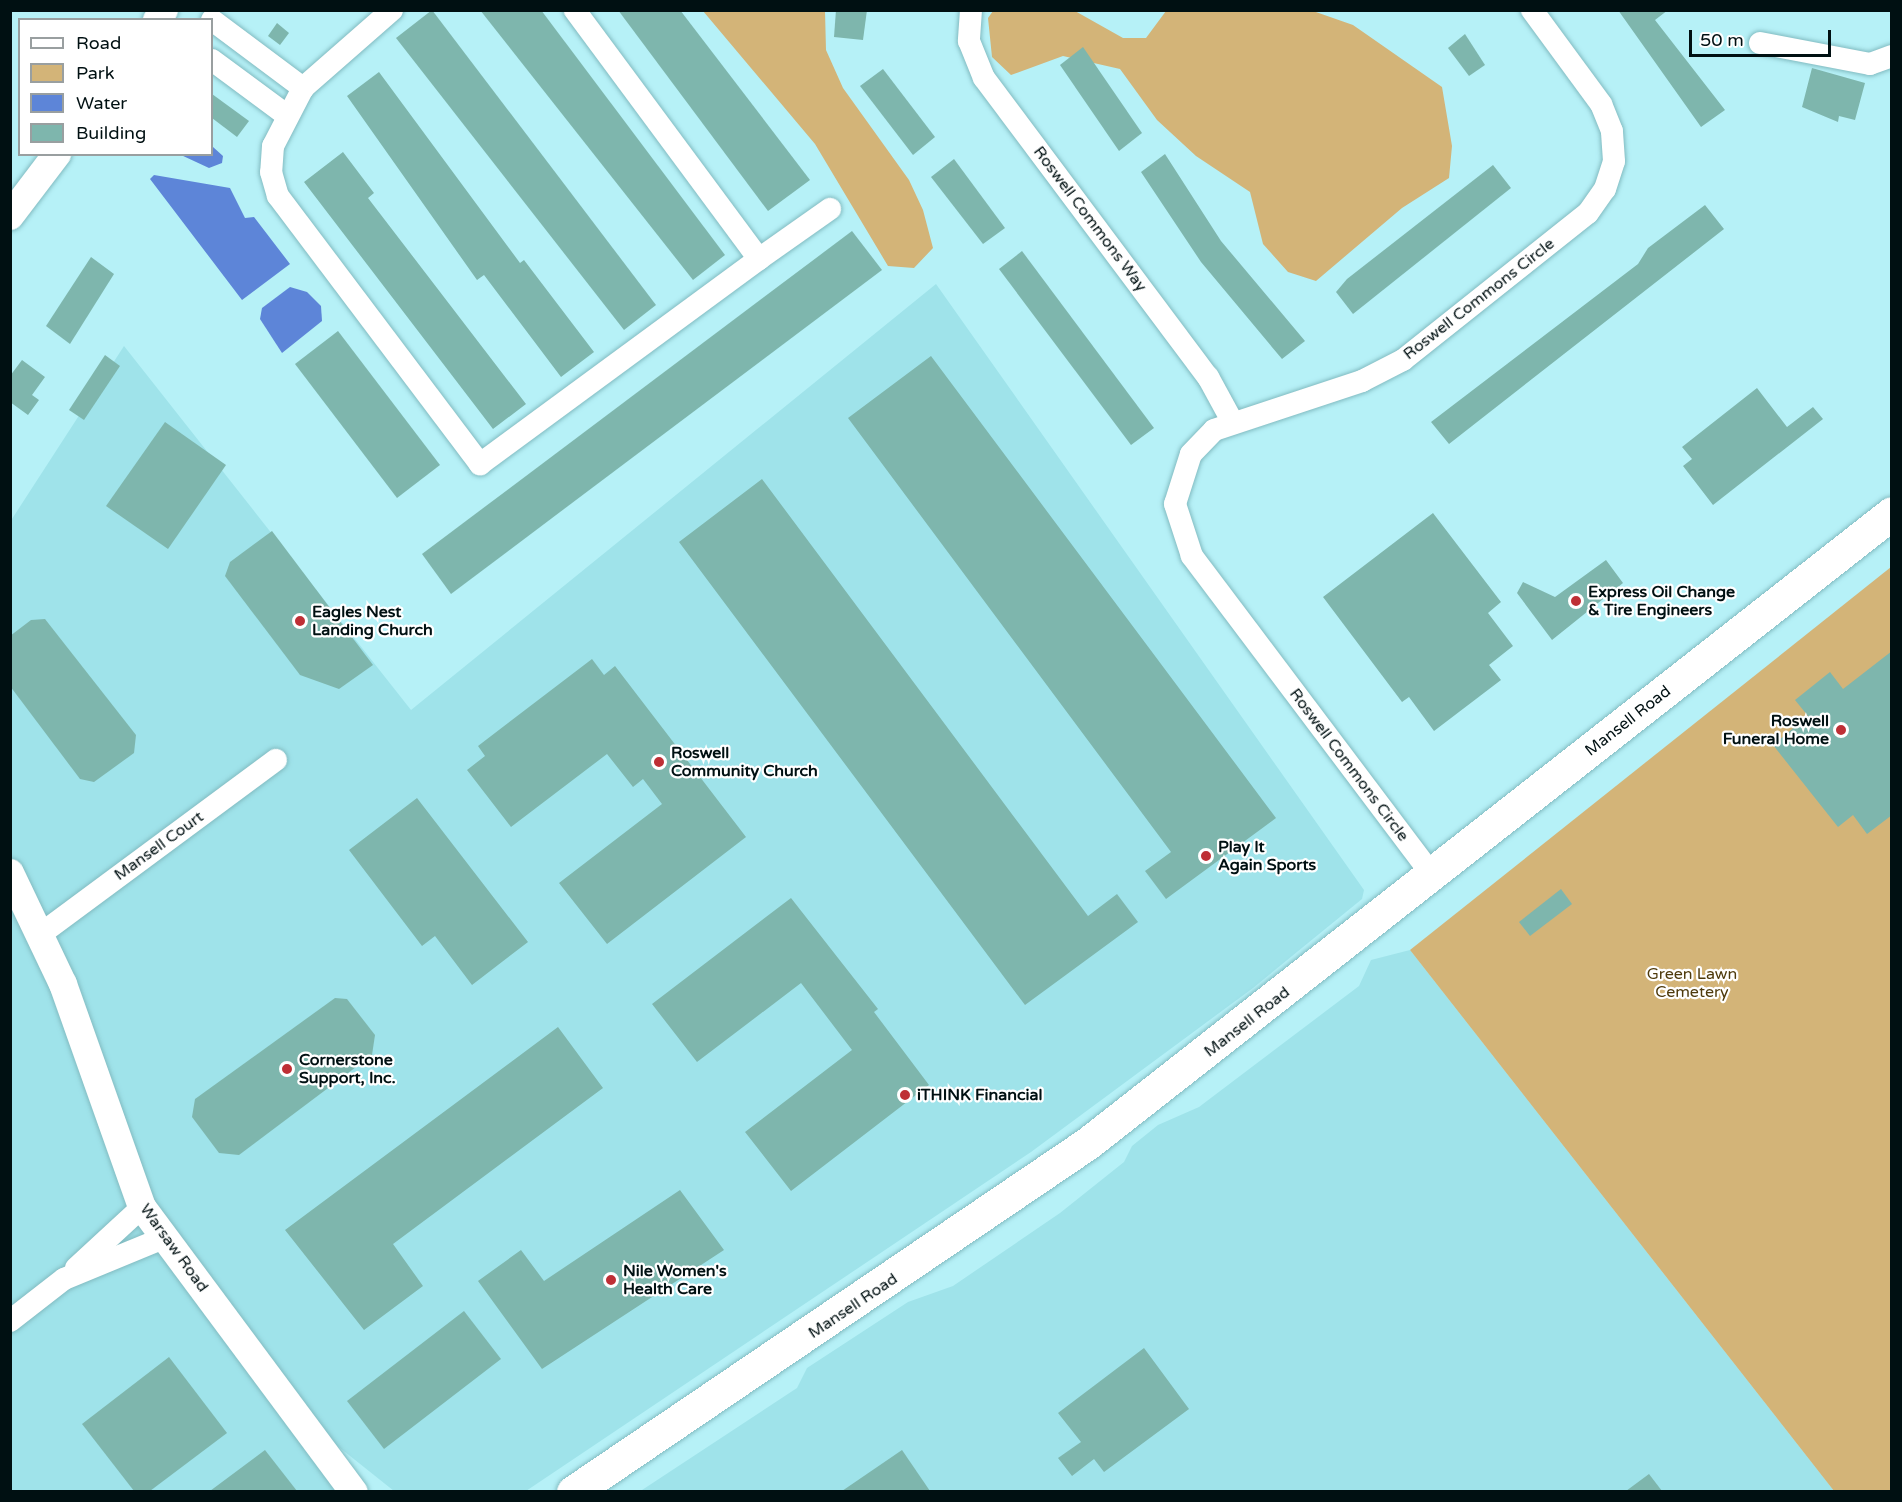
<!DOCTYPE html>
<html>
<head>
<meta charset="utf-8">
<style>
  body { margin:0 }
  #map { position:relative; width:1902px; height:1502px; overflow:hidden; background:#b6f1f7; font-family:"Varela Round",sans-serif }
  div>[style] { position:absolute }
  .built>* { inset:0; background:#9fe3ea }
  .green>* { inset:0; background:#d3b478 }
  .water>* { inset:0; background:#5d85d8 }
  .building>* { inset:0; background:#7eb6ad }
  .roads { filter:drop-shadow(0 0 2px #82bbc1) drop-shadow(0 0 2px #82bbc1) }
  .minor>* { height:22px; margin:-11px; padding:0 11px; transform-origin:11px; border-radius:11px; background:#fff }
  .tertiary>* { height:28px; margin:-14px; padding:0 14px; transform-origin:14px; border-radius:14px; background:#fff }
  .secondary>* { height:33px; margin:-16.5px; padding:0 16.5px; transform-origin:16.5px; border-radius:16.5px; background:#fff }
  .dots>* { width:16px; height:16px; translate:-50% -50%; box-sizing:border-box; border:3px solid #fff; border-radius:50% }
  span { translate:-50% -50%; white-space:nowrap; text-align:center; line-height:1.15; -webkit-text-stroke:4.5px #fff; paint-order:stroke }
  .street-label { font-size:16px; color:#001012 }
  .poi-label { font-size:16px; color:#001012; font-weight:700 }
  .left { translate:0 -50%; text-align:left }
  .right { translate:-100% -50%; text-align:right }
  .park-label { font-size:16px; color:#4e3a0c }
  .frame { position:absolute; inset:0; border:12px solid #001012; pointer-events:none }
  .legend { position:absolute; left:18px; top:18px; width:195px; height:138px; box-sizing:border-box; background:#fff; border:2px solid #999fa0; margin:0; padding:8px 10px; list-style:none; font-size:18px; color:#001012 }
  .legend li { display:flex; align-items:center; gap:12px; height:30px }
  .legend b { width:30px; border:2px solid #999fa0 }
  .scale { position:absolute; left:1689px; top:30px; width:142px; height:27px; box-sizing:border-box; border:3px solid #001012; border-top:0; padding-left:8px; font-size:18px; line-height:21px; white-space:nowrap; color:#001012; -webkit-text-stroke:4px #fff; paint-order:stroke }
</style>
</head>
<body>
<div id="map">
  <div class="built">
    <i style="clip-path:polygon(936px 284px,1364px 890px,1362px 899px,1253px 988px,1031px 1152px,526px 1491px,394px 1491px,330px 1440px,344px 1491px,11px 1491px,10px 522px,124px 346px,411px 710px)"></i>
    <i style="clip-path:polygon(1410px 950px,1834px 1491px,639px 1492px,797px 1388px,807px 1368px,908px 1302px,953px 1286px,1060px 1213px,1124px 1162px,1132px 1146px,1158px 1125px,1199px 1107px,1359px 986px,1371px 960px)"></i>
  </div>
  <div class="green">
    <i style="clip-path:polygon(703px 11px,825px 11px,826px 50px,843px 88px,909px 180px,923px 210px,933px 248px,914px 268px,888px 266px,815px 144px)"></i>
    <i style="clip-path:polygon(993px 11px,1075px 11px,1123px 38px,1146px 38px,1166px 11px,1313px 11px,1353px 25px,1442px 87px,1452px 146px,1449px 178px,1402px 208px,1316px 281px,1288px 272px,1263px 244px,1250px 192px,1196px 156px,1157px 120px,1120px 69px,1063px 56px,1011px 75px,992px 57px,988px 18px)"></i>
    <i style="clip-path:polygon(1891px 567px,1891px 1491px,1834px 1491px,1410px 950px)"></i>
  </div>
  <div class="water">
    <i style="clip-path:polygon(213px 147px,223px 156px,222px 163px,209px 168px,181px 155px,212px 154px)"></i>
    <i style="clip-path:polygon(154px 175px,230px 188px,245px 218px,254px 217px,290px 264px,242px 300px,150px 179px)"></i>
    <i style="clip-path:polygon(290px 287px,307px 292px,321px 306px,322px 321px,282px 353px,260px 319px,262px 308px)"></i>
  </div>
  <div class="building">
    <i style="clip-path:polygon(432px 10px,656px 305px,624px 330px,396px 38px)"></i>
    <i style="clip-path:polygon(480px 10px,541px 10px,725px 255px,693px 280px)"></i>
    <i style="clip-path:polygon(618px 10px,680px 10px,810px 180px,768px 211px)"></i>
    <i style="clip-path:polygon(836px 10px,867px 10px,863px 40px,834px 37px)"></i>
    <i style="clip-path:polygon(1618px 10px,1668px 10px,1655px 20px,1725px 110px,1701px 127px)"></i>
    <i style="clip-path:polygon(277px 23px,289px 33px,280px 45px,268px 36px)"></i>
    <i style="clip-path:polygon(1465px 34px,1485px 65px,1469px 76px,1448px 48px)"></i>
    <i style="clip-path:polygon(1083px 47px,1142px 133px,1119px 151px,1060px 65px)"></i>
    <i style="clip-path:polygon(1812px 68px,1865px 83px,1855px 120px,1839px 116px,1838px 122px,1802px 107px)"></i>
    <i style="clip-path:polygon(883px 69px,935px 137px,913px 155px,860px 86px)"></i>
    <i style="clip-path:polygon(379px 72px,520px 263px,524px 260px,594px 352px,561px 377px,484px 275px,477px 280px,347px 96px)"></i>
    <i style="clip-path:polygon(212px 94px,249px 121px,237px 137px,212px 118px)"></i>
    <i style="clip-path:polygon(343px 152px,374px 193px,368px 198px,526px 404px,493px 429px,304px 182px)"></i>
    <i style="clip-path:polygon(1165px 154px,1221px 241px,1305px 341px,1282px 359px,1201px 262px,1141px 172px)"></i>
    <i style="clip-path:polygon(954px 159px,1005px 228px,983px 244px,931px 177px)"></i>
    <i style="clip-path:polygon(1493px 165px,1511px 188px,1353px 314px,1336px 292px,1347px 279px)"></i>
    <i style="clip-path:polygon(1705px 205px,1724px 229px,1449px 444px,1431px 422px,1638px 264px,1648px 248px)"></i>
    <i style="clip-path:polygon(852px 231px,882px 270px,451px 594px,422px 554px)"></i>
    <i style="clip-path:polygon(1022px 251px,1154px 428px,1131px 445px,999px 269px)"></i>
    <i style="clip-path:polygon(91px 257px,114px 274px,70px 344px,46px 326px)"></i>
    <i style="clip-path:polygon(338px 331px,440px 465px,397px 498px,295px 364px)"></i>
    <i style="clip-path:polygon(105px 355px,120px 366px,84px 420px,69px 410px)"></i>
    <i style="clip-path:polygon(931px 356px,1276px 818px,1166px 899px,1145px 871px,1171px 852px,848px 418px)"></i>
    <i style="clip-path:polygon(22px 360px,45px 377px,32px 395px,39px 400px,28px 415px,10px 402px,10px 376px)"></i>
    <i style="clip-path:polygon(1757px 388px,1787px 427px,1813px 407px,1823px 419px,1713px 505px,1683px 466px,1692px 459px,1682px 447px)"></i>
    <i style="clip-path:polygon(165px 422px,226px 465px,168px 549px,106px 506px)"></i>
    <i style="clip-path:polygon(762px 479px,1088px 916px,1117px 894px,1138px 922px,1025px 1005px,679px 542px)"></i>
    <i style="clip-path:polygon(1433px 513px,1501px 602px,1488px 613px,1513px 646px,1489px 665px,1501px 680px,1434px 731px,1409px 697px,1402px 702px,1323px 597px)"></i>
    <i style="clip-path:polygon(272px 531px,373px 665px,339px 689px,300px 675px,225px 576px,230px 562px)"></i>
    <i style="clip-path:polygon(1606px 560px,1623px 583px,1552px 640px,1517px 593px,1523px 582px,1555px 597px)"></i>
    <i style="clip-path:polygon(45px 619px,136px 735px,134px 753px,94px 782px,80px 779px,10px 686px,10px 636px,31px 620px)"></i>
    <i style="clip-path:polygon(1892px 651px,1892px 815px,1867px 834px,1853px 815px,1838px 827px,1773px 745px,1808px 716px,1795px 700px,1830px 672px,1843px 689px)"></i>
    <i style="clip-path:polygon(592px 659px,604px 675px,615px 666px,746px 837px,607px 944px,559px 883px,662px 804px,643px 779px,633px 787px,607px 754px,511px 827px,467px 770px,485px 756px,478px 746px)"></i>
    <i style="clip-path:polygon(417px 798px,528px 942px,472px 985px,435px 936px,422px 946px,349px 850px)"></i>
    <i style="clip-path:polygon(1561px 889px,1572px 904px,1530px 936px,1519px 922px)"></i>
    <i style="clip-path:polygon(791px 898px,878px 1009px,874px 1012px,929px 1085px,791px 1191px,745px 1132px,852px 1050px,801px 983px,697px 1062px,652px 1004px)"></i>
    <i style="clip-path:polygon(335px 998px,347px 999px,375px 1035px,372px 1055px,239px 1155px,219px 1153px,192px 1117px,195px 1099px)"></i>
    <i style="clip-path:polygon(558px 1027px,603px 1088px,393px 1244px,423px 1286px,364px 1330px,285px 1230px)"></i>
    <i style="clip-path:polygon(680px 1190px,724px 1250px,542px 1369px,478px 1281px,521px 1250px,544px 1281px)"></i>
    <i style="clip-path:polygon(464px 1311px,501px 1359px,384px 1449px,347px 1401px)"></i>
    <i style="clip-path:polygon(1144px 1348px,1189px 1409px,1104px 1472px,1094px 1459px,1072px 1476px,1058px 1458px,1081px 1442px,1058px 1413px)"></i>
    <i style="clip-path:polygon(169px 1357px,227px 1433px,150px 1491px,134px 1491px,82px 1424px)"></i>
    <i style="clip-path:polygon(265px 1450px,297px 1491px,210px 1491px)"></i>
    <i style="clip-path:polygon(902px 1450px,930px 1491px,842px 1491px)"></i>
    <i style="clip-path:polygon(1649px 1474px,1662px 1491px,1626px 1491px)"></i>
  </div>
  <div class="roads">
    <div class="minor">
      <i style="left:392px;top:10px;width:118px;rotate:138.8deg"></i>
      <i style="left:303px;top:88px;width:65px;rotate:117.3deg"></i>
      <i style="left:273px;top:146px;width:26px;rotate:94deg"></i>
      <i style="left:271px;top:172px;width:25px;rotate:74deg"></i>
      <i style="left:278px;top:196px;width:336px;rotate:53deg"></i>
      <i style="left:480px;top:464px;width:346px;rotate:-36.3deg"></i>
      <i style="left:759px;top:259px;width:310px;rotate:-126.5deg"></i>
      <i style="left:971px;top:10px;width:31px;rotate:94deg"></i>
      <i style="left:969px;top:41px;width:40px;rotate:68deg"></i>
      <i style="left:984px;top:78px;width:374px;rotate:53.2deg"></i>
      <i style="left:1208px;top:377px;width:50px;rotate:61.4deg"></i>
      <i style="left:212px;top:20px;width:114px;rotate:36.8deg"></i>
      <i style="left:1760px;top:43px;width:112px;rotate:10.8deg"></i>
      <i style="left:1870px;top:64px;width:23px;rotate:-20deg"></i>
      <i style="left:212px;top:60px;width:91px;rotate:36.5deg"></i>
      <i style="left:759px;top:259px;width:87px;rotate:-35.2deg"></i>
      <i style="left:1433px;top:876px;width:401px;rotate:-127deg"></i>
      <i style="left:1192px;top:556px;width:55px;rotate:-108.1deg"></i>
      <i style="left:1175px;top:504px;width:52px;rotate:-72.3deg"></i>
      <i style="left:1191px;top:454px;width:33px;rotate:-46deg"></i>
      <i style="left:1214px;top:430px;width:156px;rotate:-18.3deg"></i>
      <i style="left:1362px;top:381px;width:46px;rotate:-27.1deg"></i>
      <i style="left:1403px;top:360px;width:236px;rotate:-38.5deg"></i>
      <i style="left:1588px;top:213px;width:29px;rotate:-55deg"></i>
      <i style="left:1605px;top:189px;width:29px;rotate:-72deg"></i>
      <i style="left:1614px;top:161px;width:30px;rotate:-94deg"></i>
      <i style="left:1612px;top:131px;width:29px;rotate:-112deg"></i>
      <i style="left:1601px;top:104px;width:117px;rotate:-126.3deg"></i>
      <i style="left:42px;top:933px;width:291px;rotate:-36.5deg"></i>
      <i style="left:76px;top:1268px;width:90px;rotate:-42.7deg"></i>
      <i style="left:10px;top:1321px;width:68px;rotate:-37.9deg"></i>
      <i style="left:64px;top:1279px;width:110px;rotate:-22.4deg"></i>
    </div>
    <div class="tertiary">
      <i style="left:157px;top:20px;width:12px;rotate:-55deg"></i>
      <i style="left:10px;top:216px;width:78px;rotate:-52.8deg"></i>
      <i style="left:10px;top:873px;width:123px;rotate:64.5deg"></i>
      <i style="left:63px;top:984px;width:237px;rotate:70.5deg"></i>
      <i style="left:142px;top:1207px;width:355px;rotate:53.4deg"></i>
    </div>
    <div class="secondary">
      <i style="left:573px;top:1492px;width:622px;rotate:-34.12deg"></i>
      <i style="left:1088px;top:1143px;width:1021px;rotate:-38.08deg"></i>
    </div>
  </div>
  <div class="dots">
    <i style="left:1576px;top:601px;background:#be2f35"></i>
    <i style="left:300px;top:621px;background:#be2f35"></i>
    <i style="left:1841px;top:730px;background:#be2f35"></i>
    <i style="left:659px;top:762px;background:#be2f35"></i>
    <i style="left:1206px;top:856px;background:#be2f35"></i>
    <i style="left:287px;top:1069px;background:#be2f35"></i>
    <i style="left:905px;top:1095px;background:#be2f35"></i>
    <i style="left:611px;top:1280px;background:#be2f35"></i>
  </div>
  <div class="street-label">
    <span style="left:1090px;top:219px;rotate:53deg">Roswell Commons Way</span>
    <span style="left:1479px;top:299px;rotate:-38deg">Roswell Commons Circle</span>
    <span style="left:1628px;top:721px;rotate:-38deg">Mansell Road</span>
    <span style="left:1349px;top:765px;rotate:53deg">Roswell Commons Circle</span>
    <span style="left:159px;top:846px;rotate:-36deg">Mansell Court</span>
    <span style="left:1247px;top:1022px;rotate:-38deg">Mansell Road</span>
    <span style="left:174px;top:1248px;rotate:54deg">Warsaw Road</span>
    <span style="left:853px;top:1306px;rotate:-34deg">Mansell Road</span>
  </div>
  <div class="poi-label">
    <span class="left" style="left:1588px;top:601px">Express Oil Change<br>&amp; Tire Engineers</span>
    <span class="left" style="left:312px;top:621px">Eagles Nest<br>Landing Church</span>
    <span class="right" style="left:1829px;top:730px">Roswell<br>Funeral Home</span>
    <span class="left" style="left:671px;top:762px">Roswell<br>Community Church</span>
    <span class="left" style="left:1218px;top:856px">Play It<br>Again Sports</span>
    <span class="left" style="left:299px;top:1069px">Cornerstone<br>Support, Inc.</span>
    <span class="left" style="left:917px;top:1095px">iTHINK Financial</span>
    <span class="left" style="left:623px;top:1280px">Nile Women's<br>Health Care</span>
  </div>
  <div class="park-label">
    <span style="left:1692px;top:983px">Green Lawn<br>Cemetery</span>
  </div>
  <div class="frame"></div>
  <ul class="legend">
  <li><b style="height:8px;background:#fff"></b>Road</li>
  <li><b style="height:16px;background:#d3b478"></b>Park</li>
  <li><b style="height:16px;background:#5d85d8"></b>Water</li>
  <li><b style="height:16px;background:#7eb6ad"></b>Building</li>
  </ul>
  <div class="scale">50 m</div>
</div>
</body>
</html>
